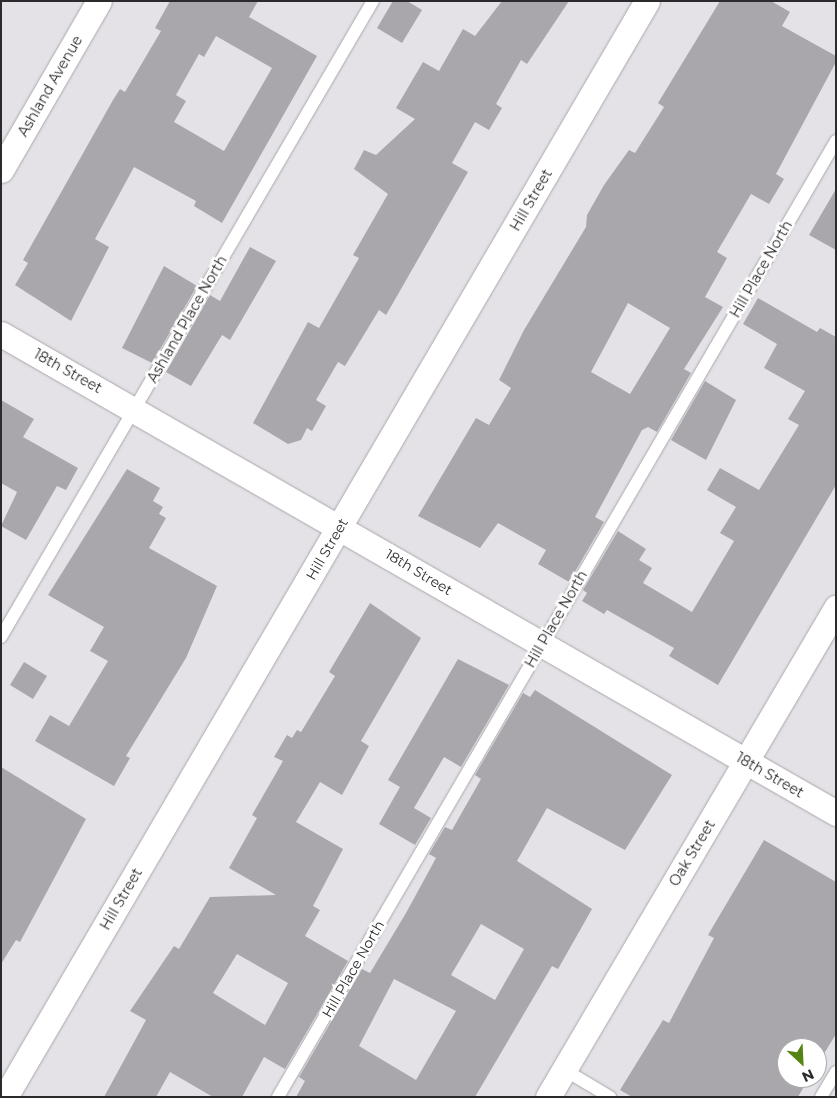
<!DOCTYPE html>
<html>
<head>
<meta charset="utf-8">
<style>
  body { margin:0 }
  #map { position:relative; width:837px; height:1098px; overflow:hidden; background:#e5e2e7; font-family:Montserrat,sans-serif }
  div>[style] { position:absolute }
  .building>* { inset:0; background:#aaa7ac }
  .roads { filter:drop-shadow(0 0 1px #aaa7ac) drop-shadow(0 0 1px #aaa7ac) }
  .service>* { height:12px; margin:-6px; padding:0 6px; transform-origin:6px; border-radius:6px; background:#fff }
  .minor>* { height:25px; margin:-12.5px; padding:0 12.5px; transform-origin:12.5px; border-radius:12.5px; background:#fff }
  span { translate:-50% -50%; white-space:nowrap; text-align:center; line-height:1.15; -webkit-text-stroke:5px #fff; paint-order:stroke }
  .street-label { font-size:14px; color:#2b2a2c }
  .frame { position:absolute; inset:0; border:2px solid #2b2a2c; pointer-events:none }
  .north { position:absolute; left:777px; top:1038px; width:50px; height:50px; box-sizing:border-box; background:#fff; border:1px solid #aaaaab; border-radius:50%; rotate:155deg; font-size:14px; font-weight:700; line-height:20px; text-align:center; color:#2b2a2c }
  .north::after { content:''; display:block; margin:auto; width:18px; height:22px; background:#548414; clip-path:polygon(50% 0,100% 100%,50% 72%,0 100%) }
</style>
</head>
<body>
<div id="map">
  <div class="building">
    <i style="clip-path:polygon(evenodd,170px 1px,258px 1px,249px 17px,317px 56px,222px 223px,194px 206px,196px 201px,134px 167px,95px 239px,109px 247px,71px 321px,15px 285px,28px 263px,23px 260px,113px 100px,120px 89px,125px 92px,161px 31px,155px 28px,170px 1px,216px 36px,272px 68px,224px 151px,174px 122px,186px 101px,176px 95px,199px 54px,204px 57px,216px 36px)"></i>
    <i style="clip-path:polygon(393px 1px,407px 1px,422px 10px,402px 43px,377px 28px)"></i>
    <i style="clip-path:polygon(502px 1px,569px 1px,527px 64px,521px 60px,496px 104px,502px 108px,489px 130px,475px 122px,452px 163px,468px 172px,397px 296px,386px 315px,379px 310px,345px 366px,338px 362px,316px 400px,326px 406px,312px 431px,307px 428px,301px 440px,288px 444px,253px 423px,308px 322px,319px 328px,359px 258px,353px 255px,388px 194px,354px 169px,364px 150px,376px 155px,415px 119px,396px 108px,423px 62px,439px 71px,463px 29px,475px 36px)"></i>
    <i style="clip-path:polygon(evenodd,720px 1px,771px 1px,790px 12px,782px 26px,836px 56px,836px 62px,776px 174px,784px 179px,769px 204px,751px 194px,717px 252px,727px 258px,705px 297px,723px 307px,684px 369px,691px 373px,657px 432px,648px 427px,642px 430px,595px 517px,604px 522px,569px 582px,538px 564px,546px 550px,498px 523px,480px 548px,418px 516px,476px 418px,489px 425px,511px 388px,499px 380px,524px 330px,586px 227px,587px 215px,604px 185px,629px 150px,635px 153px,664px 107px,658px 103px,720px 1px,628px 303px,670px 328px,630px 394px,591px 372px,628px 303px)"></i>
    <i style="clip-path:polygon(836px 189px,836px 250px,809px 235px)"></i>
    <i style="clip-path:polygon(250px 247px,276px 261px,230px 340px,222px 335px,191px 386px,166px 372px,210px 295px,220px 301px)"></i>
    <i style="clip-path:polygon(164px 266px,197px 286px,152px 363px,122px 348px)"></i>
    <i style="clip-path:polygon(758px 298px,817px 332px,820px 328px,836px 337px,836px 485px,718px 685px,669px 656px,674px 648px,607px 610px,604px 614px,582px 601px,587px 593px,583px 590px,618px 531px,646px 549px,639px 560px,652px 568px,643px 583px,692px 612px,734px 541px,720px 533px,736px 507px,707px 490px,720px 468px,759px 490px,799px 425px,788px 419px,805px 391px,764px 368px,777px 344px,743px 324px)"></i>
    <i style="clip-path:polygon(705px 381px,736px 400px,706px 460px,671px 440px)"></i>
    <i style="clip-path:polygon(1px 400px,34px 419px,23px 437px,78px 468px,66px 490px,57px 486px,26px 540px,1px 526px,17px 492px,1px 483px)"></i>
    <i style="clip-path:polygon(127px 469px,160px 488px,153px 501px,163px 507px,159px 514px,166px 518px,149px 548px,217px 586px,186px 658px,126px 756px,130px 758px,114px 786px,35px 741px,50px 715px,69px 726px,108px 661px,90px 651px,104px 627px,48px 595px)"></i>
    <i style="clip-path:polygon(evenodd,370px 603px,421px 638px,361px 741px,369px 746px,342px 795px,320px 782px,296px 822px,343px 849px,313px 906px,320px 910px,305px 936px,348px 961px,285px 1069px,264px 1057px,242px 1097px,213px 1097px,170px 1072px,156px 1097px,104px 1097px,146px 1020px,130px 1011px,174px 946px,179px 949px,210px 897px,276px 895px,229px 868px,257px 818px,252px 815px,283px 761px,274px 757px,287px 735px,292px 738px,297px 730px,301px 732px,335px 676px,329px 672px,370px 603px,237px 954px,288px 983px,265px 1025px,213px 993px,237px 954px)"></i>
    <i style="clip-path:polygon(458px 659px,509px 685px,461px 767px,444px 757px,414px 808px,431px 818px,415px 845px,379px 824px,400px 787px,388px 780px)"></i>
    <i style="clip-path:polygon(24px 662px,47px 676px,33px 699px,10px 685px)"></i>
    <i style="clip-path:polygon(evenodd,535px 690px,672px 775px,625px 850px,547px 808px,517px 861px,592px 909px,558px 969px,552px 966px,475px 1097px,296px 1097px,305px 1081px,299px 1077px,362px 969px,370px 973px,406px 913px,436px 858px,429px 854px,445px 827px,452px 830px,481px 779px,475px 775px,523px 693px,530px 697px,535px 690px,481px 924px,524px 949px,495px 1000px,451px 975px,481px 924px,535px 690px,394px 979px,456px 1011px,416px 1080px,359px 1046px,394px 979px)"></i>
    <i style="clip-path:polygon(1px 767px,86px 819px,20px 942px,16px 940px,1px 964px)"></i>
    <i style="clip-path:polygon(764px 840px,836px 882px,836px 1034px,817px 1065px,817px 1048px,787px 1048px,787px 1078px,809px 1078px,798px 1097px,632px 1097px,620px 1090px,663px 1020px,669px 1023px,714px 938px,708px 935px)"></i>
  </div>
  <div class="roads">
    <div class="service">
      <i style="left:1px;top:637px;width:737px;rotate:-59.68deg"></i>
      <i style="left:563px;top:1069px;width:55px;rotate:30.8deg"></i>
      <i style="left:278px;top:1097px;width:1107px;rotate:-59.73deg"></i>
      <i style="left:821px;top:1097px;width:29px;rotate:-59deg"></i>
    </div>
    <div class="minor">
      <i style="left:1px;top:170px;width:195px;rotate:-59.9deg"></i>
      <i style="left:1px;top:334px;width:963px;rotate:29.84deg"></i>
      <i style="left:5px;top:1097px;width:1270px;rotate:-59.64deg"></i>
      <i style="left:548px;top:1097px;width:568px;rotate:-59.5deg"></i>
    </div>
  </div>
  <div class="street-label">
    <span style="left:50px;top:86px;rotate:-60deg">Ashland Avenue</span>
    <span style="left:531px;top:200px;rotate:-60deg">Hill Street</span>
    <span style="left:761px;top:269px;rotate:-60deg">Hill Place North</span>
    <span style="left:187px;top:319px;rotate:-60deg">Ashland Place North</span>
    <span style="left:68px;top:371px;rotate:29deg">18th Street</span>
    <span style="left:327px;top:549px;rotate:-60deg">Hill Street</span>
    <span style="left:419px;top:572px;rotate:31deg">18th Street</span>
    <span style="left:556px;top:619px;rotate:-60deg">Hill Place North</span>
    <span style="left:770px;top:775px;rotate:30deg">18th Street</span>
    <span style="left:692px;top:853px;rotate:-59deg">Oak Street</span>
    <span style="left:121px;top:899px;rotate:-60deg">Hill Street</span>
    <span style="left:353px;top:969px;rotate:-60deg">Hill Place North</span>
  </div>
  <div class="frame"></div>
  <div class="north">N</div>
</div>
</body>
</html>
